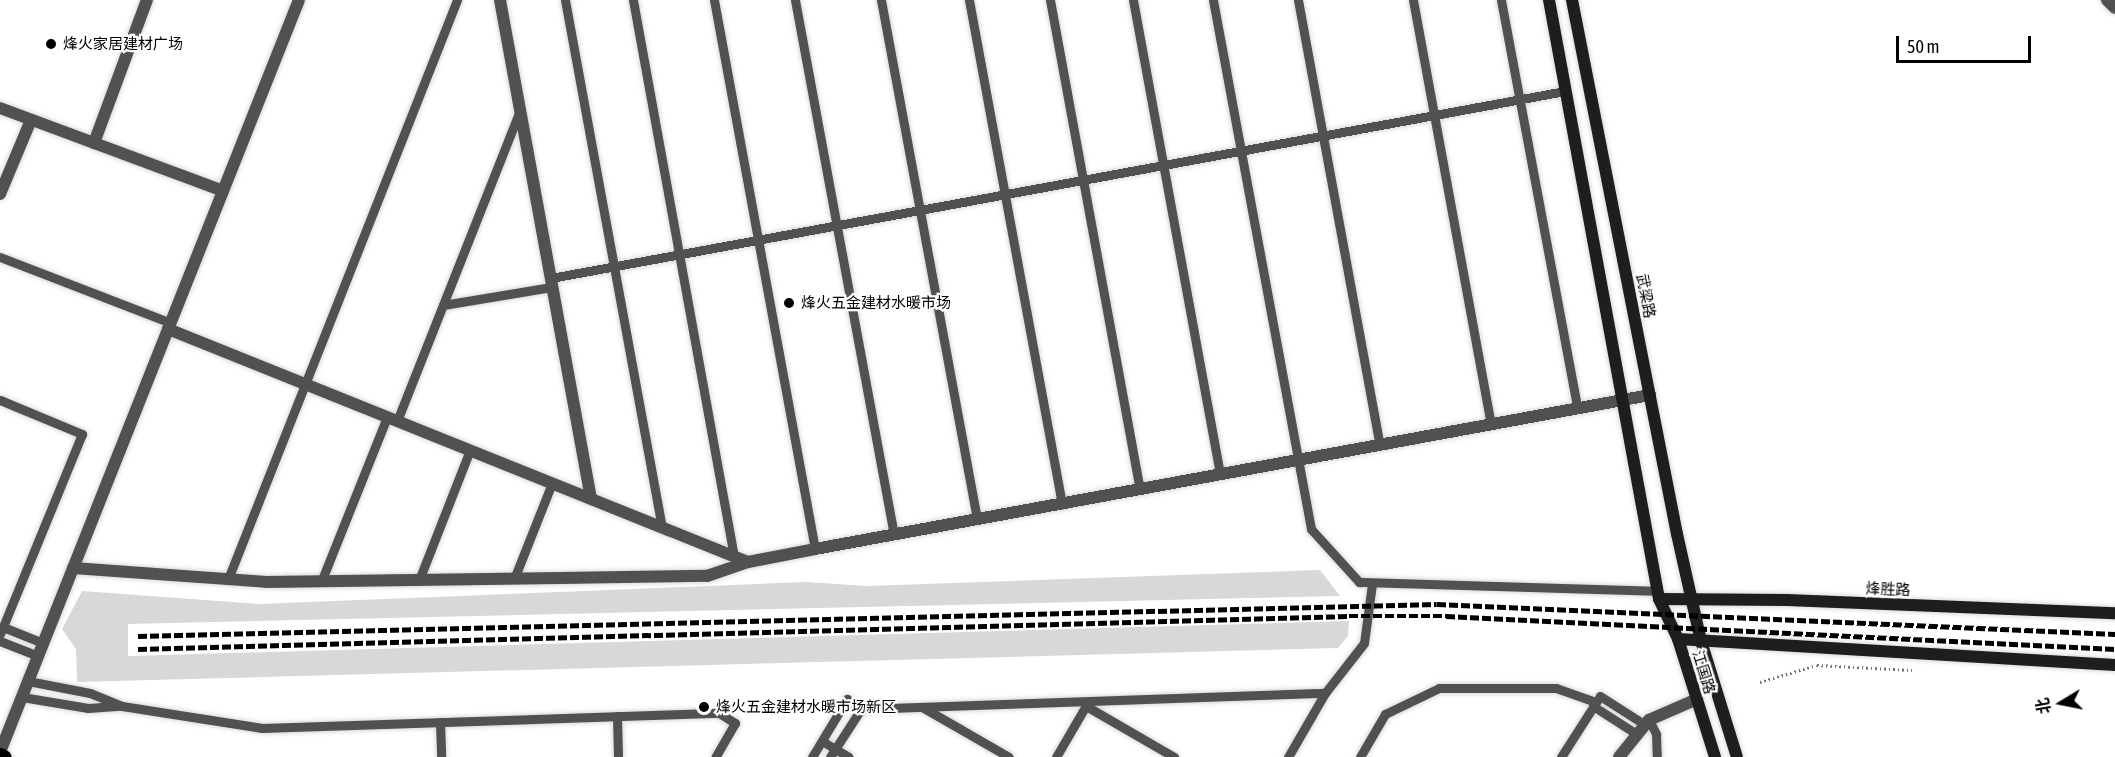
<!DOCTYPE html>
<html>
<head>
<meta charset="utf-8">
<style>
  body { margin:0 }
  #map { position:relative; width:2115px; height:757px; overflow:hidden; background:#fff; font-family:"Asap Condensed","Noto Sans SC",sans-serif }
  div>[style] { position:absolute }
  .green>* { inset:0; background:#d8d8d8 }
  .path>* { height:3px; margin-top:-1.5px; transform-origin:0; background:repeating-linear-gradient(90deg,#737373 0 1.5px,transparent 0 4.5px) }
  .roads { filter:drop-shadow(0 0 2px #dbdbdb) drop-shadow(0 0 2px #dbdbdb) }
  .lane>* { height:9px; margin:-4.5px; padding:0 4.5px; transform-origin:4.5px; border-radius:4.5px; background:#515151 }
  .street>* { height:12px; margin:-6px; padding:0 6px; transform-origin:6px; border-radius:6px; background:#515151 }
  .secondary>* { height:12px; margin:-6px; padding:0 6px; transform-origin:6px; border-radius:6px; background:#1e1e1e }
  .primary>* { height:15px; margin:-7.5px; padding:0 7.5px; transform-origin:7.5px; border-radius:7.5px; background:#000 }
  .rail>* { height:4.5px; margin-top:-2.25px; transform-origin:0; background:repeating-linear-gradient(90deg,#000 0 9px,transparent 0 12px) }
  .dots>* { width:16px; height:16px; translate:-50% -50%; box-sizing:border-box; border:3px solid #fff; border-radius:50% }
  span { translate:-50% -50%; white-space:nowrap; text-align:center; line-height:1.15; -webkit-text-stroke:4.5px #fff; paint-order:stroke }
  .poi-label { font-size:15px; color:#000 }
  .left { translate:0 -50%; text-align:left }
  .street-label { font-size:15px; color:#000 }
  .north { position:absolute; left:2031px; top:673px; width:60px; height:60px; -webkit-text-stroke:4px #fff; paint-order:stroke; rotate:260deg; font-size:16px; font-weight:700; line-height:24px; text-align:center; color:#000 }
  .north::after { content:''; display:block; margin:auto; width:21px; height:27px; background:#000; clip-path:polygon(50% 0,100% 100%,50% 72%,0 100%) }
  .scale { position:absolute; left:1896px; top:36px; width:135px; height:27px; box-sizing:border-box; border:3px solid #000; border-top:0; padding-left:8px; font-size:18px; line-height:21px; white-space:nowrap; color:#000; -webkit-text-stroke:4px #fff; paint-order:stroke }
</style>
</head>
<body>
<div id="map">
  <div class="green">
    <i style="clip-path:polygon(1320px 570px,1340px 596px,128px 624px,128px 656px,1349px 621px,1348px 636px,1338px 648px,77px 682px,76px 649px,62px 629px,82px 591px,259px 604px,805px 582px,867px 586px)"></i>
  </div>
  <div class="path">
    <i style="left:1760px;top:682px;width:59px;rotate:-16.6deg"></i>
    <i style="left:1817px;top:665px;width:95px;rotate:3deg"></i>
  </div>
  <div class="roads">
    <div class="lane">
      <i style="left:565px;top:0;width:537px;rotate:79.59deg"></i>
      <i style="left:633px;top:0;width:566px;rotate:79.72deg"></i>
      <i style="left:714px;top:0;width:558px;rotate:79.58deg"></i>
      <i style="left:795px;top:0;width:544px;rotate:79.52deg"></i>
      <i style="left:881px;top:0;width:528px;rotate:79.52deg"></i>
      <i style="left:969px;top:0;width:513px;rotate:79.55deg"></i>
      <i style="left:1050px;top:0;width:497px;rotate:79.6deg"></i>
      <i style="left:1133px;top:0;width:482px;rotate:79.6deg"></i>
      <i style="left:1213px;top:0;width:538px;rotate:79.5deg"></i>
      <i style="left:1311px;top:529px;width:72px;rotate:47.8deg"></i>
      <i style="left:1359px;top:582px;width:299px;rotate:1.7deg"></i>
      <i style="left:1298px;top:0;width:452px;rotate:79.6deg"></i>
      <i style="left:1413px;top:0;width:431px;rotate:79.6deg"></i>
      <i style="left:1501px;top:0;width:415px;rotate:79.4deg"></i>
      <i style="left:0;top:257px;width:183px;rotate:21.1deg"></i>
      <i style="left:551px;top:278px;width:1031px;rotate:-10.45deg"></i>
      <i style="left:443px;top:305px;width:110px;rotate:-9.4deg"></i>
      <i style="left:0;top:400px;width:89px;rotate:22.5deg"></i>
      <i style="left:82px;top:434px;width:216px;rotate:112.3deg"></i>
      <i style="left:397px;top:421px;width:334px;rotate:-68.4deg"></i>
      <i style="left:228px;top:579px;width:623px;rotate:-68.42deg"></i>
      <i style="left:514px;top:579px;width:103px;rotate:-68.4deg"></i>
      <i style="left:419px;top:580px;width:140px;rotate:-68.6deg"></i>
      <i style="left:321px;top:582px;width:178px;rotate:-68.2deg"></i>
      <i style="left:3px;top:627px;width:43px;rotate:21.8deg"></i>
      <i style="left:0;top:641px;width:41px;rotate:21.5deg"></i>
      <i style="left:28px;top:681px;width:63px;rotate:11deg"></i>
      <i style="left:90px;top:693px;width:35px;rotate:22deg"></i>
      <i style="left:122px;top:706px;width:142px;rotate:8.9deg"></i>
      <i style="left:262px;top:728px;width:457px;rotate:-1.9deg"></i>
      <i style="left:719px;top:713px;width:19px;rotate:32deg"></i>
      <i style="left:735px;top:723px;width:39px;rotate:120deg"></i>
      <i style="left:22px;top:697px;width:67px;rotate:9.5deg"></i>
      <i style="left:88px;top:708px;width:32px;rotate:-4deg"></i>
      <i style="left:1086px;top:706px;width:102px;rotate:30.1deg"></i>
      <i style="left:1593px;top:706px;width:50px;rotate:32.7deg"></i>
      <i style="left:922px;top:707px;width:100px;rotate:29.9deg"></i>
      <i style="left:861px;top:709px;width:464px;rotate:-2deg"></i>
      <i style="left:617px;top:716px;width:41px;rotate:88.6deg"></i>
      <i style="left:1649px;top:720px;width:16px;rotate:63deg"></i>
      <i style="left:1656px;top:734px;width:23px;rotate:88deg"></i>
      <i style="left:440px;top:722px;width:35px;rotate:88deg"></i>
      <i style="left:822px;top:741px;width:31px;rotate:31deg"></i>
      <i style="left:812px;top:757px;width:68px;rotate:-58.9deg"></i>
      <i style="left:847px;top:699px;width:17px;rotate:36deg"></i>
      <i style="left:861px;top:709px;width:57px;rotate:122.9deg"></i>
      <i style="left:1056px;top:757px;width:64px;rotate:-59.8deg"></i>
      <i style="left:1288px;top:757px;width:74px;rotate:-60deg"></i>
      <i style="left:1325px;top:693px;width:63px;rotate:-52deg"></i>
      <i style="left:1364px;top:643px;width:60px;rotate:-82.3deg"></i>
      <i style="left:1360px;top:757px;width:50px;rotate:-59.8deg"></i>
      <i style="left:1385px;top:714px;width:60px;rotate:-25.7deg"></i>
      <i style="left:1439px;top:688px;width:117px"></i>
      <i style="left:1556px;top:688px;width:42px;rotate:19.3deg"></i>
      <i style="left:1561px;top:757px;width:72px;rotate:-57.4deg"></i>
      <i style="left:1600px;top:696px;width:52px;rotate:32.5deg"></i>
    </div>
    <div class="street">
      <i style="left:500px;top:0;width:507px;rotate:79.66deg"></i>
      <i style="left:2107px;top:0;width:11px;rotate:45deg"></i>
      <i style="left:0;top:108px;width:238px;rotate:20.4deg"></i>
      <i style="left:94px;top:143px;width:153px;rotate:-69.7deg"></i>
      <i style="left:0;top:194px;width:80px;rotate:-67.3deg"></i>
      <i style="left:168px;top:329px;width:625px;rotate:21.89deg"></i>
      <i style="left:73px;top:568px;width:194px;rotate:4.1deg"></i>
      <i style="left:266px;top:582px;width:441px;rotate:-0.8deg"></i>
      <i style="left:707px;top:576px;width:43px;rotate:-18.9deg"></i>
      <i style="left:748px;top:562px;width:68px;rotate:-11deg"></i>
      <i style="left:815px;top:549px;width:849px;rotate:-10.45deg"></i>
      <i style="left:0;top:752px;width:809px;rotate:-68.32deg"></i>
      <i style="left:1619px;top:757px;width:48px;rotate:-51deg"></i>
      <i style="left:1649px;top:720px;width:52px;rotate:-23.6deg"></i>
    </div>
    <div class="secondary">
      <i style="left:1549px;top:0;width:609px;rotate:79.59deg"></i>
      <i style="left:1659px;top:599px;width:44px;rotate:64.6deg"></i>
      <i style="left:1678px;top:639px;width:124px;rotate:72.6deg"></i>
      <i style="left:1572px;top:0;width:544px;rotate:78.88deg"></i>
      <i style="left:1677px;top:534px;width:110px;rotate:77.4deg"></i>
      <i style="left:1701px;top:641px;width:121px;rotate:72.8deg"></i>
      <i style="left:1659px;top:599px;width:128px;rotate:0.4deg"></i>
      <i style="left:1787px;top:600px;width:328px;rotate:2.3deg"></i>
      <i style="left:1678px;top:639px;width:438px;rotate:3.4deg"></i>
    </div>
    <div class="primary">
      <i style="left:0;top:755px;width:4px;rotate:27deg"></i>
    </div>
  </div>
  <div class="rail">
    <i style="left:138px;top:636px;width:1299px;rotate:-1.41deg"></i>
    <i style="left:1437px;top:604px;width:679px;rotate:2.53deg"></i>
    <i style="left:138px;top:649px;width:1211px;rotate:-1.56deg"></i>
    <i style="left:1349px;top:616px;width:97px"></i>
    <i style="left:1446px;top:616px;width:670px;rotate:2.82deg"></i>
  </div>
  <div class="dots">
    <i style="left:51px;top:44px;background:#000"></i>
    <i style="left:789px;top:303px;background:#000"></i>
    <i style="left:704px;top:707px;background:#000"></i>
  </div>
  <div class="poi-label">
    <span class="left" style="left:63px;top:44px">烽火家居建材广场</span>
    <span class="left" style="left:801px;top:303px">烽火五金建材水暖市场</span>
    <span class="left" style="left:716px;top:707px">烽火五金建材水暖市场新区</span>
  </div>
  <div class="street-label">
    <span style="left:1646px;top:296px;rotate:79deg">武梁路</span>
    <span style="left:1888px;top:589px;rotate:2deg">烽胜路</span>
    <span style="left:1704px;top:672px;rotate:73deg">江国路</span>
  </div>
  <div class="north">北</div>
  <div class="scale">50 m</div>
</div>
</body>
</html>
